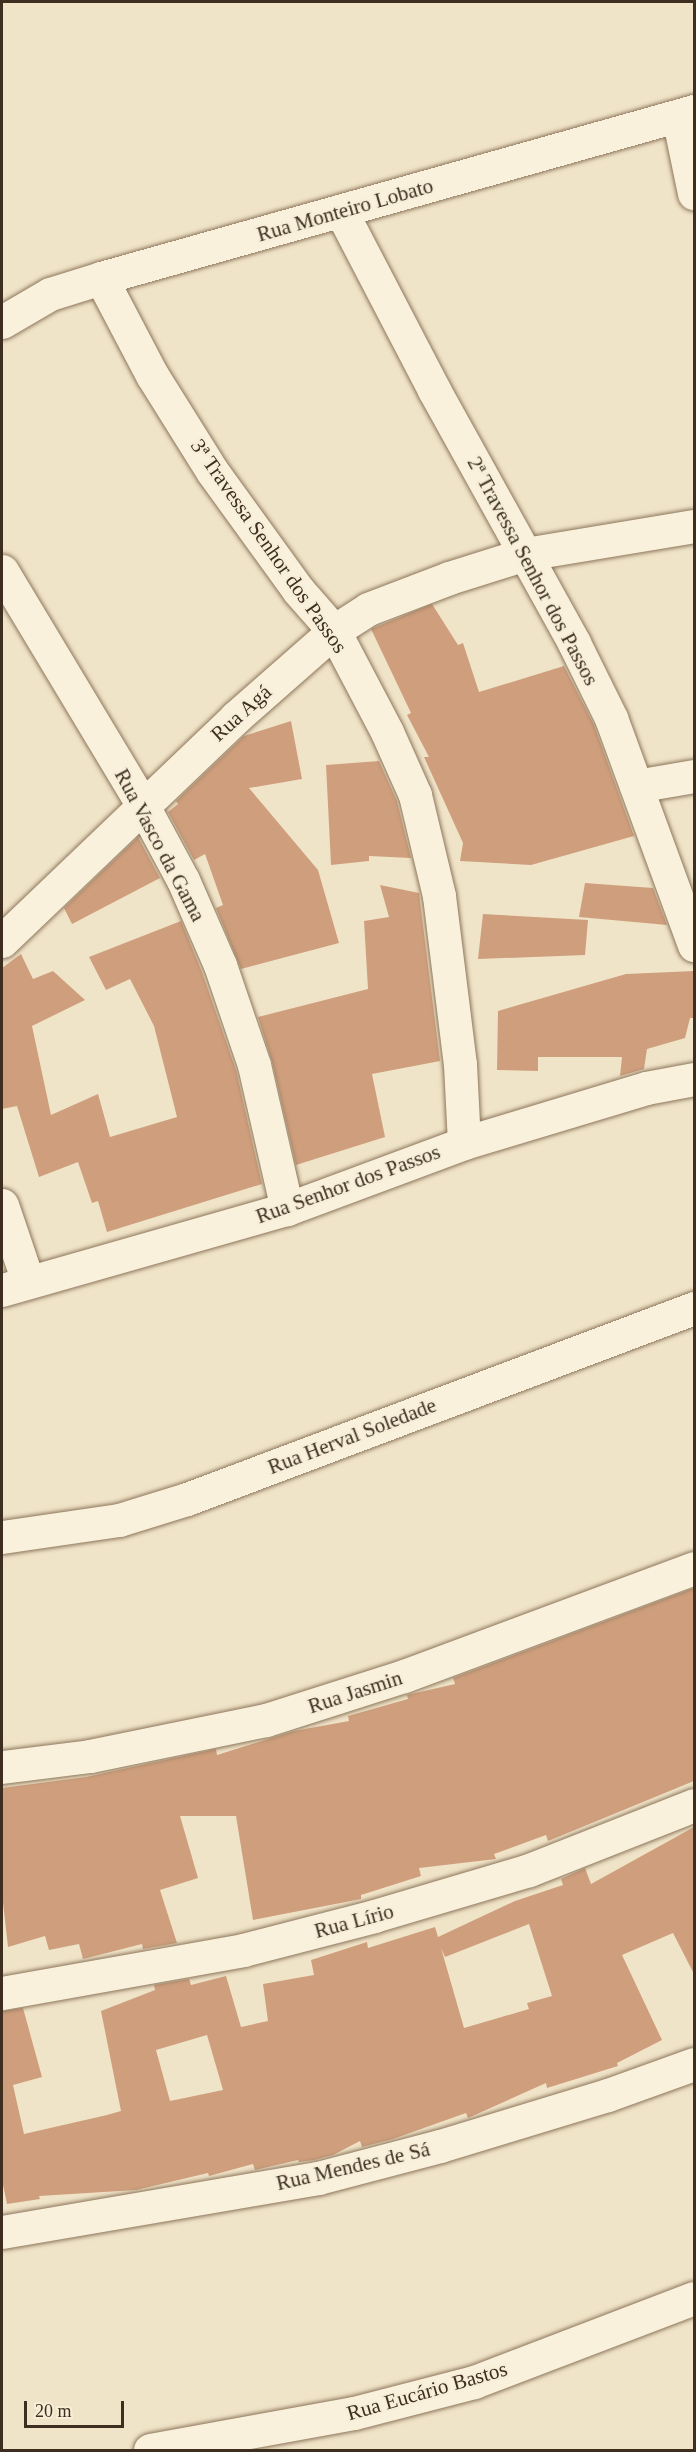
<!DOCTYPE html>
<html>
<head>
<meta charset="utf-8">
<style>
  body { margin:0 }
  #map { position:relative; width:696px; height:2452px; overflow:hidden; background:#f0e4c8; font-family:Georgia,serif }
  div>[style] { position:absolute }
  .building>* { inset:0; background:#cf9f7d }
  .roads { filter:drop-shadow(0 0 2px #8d765c) drop-shadow(0 0 2px #8d765c) }
  .minor>* { height:33px; margin:-16.5px; padding:0 16.5px; transform-origin:16.5px; border-radius:16.5px; background:#faf1dc }
  span { translate:-50% -50%; white-space:nowrap; text-align:center; line-height:1.15; -webkit-text-stroke:4.5px #f7eed8; paint-order:stroke }
  .street-label { font-size:21px; color:#3d2e20 }
  .frame { position:absolute; inset:0; border:3px solid #3d2e20; pointer-events:none }
  .scale { position:absolute; left:24px; top:2401px; width:100px; height:27px; box-sizing:border-box; border:3px solid #3d2e20; border-top:0; padding-left:8px; font-size:18px; line-height:21px; white-space:nowrap; color:#3d2e20; -webkit-text-stroke:4px #f7eed8; paint-order:stroke }
</style>
</head>
<body>
<div id="map">
  <div class="building">
    <i style="clip-path:polygon(432px 604px,458px 645px,463px 643px,479px 692px,564px 666px,594px 725px,634px 836px,531px 865px,460px 861px,463px 843px,424px 757px,429px 757px,407px 715px,411px 713px,371px 629px)"></i>
    <i style="clip-path:polygon(291px 721px,302px 779px,249px 788px,318px 870px,339px 943px,241px 969px,216px 908px,223px 905px,205px 854px,194px 860px,168px 812px,178px 804px,176px 801px,244px 736px)"></i>
    <i style="clip-path:polygon(379px 761px,397px 801px,411px 858px,369px 856px,369px 861px,331px 865px,326px 765px)"></i>
    <i style="clip-path:polygon(138px 837px,160px 878px,72px 924px,64px 908px)"></i>
    <i style="clip-path:polygon(585px 883px,653px 888px,667px 925px,579px 917px)"></i>
    <i style="clip-path:polygon(380px 885px,419px 893px,440px 1061px,372px 1074px,385px 1137px,296px 1165px,272px 1061px,258px 1017px,368px 989px,364px 921px,389px 917px)"></i>
    <i style="clip-path:polygon(483px 914px,588px 920px,585px 955px,478px 959px)"></i>
    <i style="clip-path:polygon(181px 921px,202px 972px,236px 1070px,262px 1184px,107px 1232px,98px 1201px,92px 1203px,78px 1162px,39px 1177px,17px 1106px,2px 1109px,2px 968px,21px 954px,33px 979px,53px 971px,85px 1000px,32px 1026px,51px 1115px,98px 1094px,110px 1137px,177px 1117px,154px 1026px,130px 979px,106px 990px,89px 957px)"></i>
    <i style="clip-path:polygon(694px 971px,694px 1018px,690px 1018px,685px 1038px,647px 1049px,644px 1069px,620px 1076px,622px 1057px,538px 1057px,538px 1071px,497px 1070px,498px 1011px,626px 974px)"></i>
    <i style="clip-path:polygon(694px 1588px,694px 1781px,548px 1841px,546px 1835px,494px 1854px,496px 1859px,419px 1868px,421px 1876px,361px 1895px,361px 1899px,253px 1920px,236px 1816px,180px 1816px,198px 1878px,160px 1890px,177px 1943px,143px 1949px,142px 1944px,83px 1959px,79px 1944px,49px 1950px,45px 1936px,8px 1947px,2px 1894px,2px 1788px,86px 1777px,216px 1749px,217px 1755px,294px 1731px,349px 1721px,348px 1716px,408px 1699px,407px 1695px,455px 1684px,453px 1678px)"></i>
    <i style="clip-path:polygon(evenodd,694px 1827px,694px 1974px,673px 1933px,622px 1955px,662px 2040px,617px 2063px,618px 2066px,547px 2088px,546px 2083px,468px 2118px,466px 2113px,393px 2139px,362px 2147px,360px 2141px,333px 2155px,314px 2160px,299px 2162px,298px 2160px,255px 2170px,253px 2164px,209px 2176px,208px 2173px,136px 2190px,39px 2196px,40px 2199px,7px 2204px,2px 2180px,2px 2011px,23px 2008px,42px 2077px,13px 2085px,24px 2134px,107px 2115px,121px 2111px,101px 2011px,155px 1990px,154px 1985px,189px 1979px,191px 1985px,226px 1976px,241px 2027px,268px 2021px,263px 1984px,314px 1975px,311px 1960px,367px 1942px,368px 1948px,435px 1927px,438px 1937px,515px 1901px,563px 1885px,561px 1879px,585px 1868px,591px 1884px,694px 1827px,529px 1924px,552px 1996px,527px 2003px,529px 2009px,464px 2028px,441px 1948px,445px 1957px,529px 1924px,694px 1827px,207px 2035px,223px 2090px,170px 2101px,156px 2050px,207px 2035px)"></i>
  </div>
  <div class="roads">
    <div class="minor">
      <i style="left:678px;top:116px;width:79px;rotate:78.3deg"></i>
      <i style="left:341px;top:211px;width:202px;rotate:62.5deg"></i>
      <i style="left:434px;top:390px;width:289px;rotate:61deg"></i>
      <i style="left:574px;top:643px;width:84px;rotate:63.7deg"></i>
      <i style="left:611px;top:718px;width:242px;rotate:69.9deg"></i>
      <i style="left:101px;top:278px;width:110px;rotate:62.3deg"></i>
      <i style="left:152px;top:375px;width:113px;rotate:58deg"></i>
      <i style="left:212px;top:471px;width:147px;rotate:54.1deg"></i>
      <i style="left:298px;top:590px;width:55px;rotate:48.7deg"></i>
      <i style="left:334px;top:631px;width:114px;rotate:62.3deg"></i>
      <i style="left:387px;top:732px;width:69px;rotate:66deg"></i>
      <i style="left:415px;top:795px;width:104px;rotate:76.6deg"></i>
      <i style="left:439px;top:896px;width:169px;rotate:82.9deg"></i>
      <i style="left:460px;top:1064px;width:79px;rotate:87.1deg"></i>
      <i style="left:2px;top:322px;width:56px;rotate:-30.3deg"></i>
      <i style="left:50px;top:294px;width:53px;rotate:-17.4deg"></i>
      <i style="left:101px;top:278px;width:616px;rotate:-15.73deg"></i>
      <i style="left:2px;top:571px;width:272px;rotate:59deg"></i>
      <i style="left:142px;top:804px;width:86px;rotate:61.7deg"></i>
      <i style="left:183px;top:880px;width:93px;rotate:66.5deg"></i>
      <i style="left:220px;top:965px;width:106px;rotate:71.2deg"></i>
      <i style="left:254px;top:1065px;width:148px;rotate:77.1deg"></i>
      <i style="left:636px;top:786px;width:59px;rotate:-9.8deg"></i>
      <i style="left:2px;top:941px;width:323px;rotate:-43.7deg"></i>
      <i style="left:235px;top:718px;width:132px;rotate:-41.3deg"></i>
      <i style="left:334px;top:631px;width:40px;rotate:-32.9deg"></i>
      <i style="left:368px;top:609px;width:87px;rotate:-20.9deg"></i>
      <i style="left:449px;top:578px;width:80px;rotate:-17.5deg"></i>
      <i style="left:525px;top:554px;width:171px;rotate:-9.4deg"></i>
      <i style="left:2px;top:1205px;width:81px;rotate:71.3deg"></i>
      <i style="left:2px;top:1290px;width:296px;rotate:-15.9deg"></i>
      <i style="left:287px;top:1209px;width:189px;rotate:-20.4deg"></i>
      <i style="left:464px;top:1143px;width:190px;rotate:-16.8deg"></i>
      <i style="left:646px;top:1088px;width:49px;rotate:-10.6deg"></i>
      <i style="left:2px;top:1537px;width:118px;rotate:-8.3deg"></i>
      <i style="left:119px;top:1520px;width:71px;rotate:-17.2deg"></i>
      <i style="left:187px;top:1499px;width:542px;rotate:-20.64deg"></i>
      <i style="left:2px;top:1767px;width:89px;rotate:-7.1deg"></i>
      <i style="left:90px;top:1756px;width:180px;rotate:-11.6deg"></i>
      <i style="left:266px;top:1720px;width:145px;rotate:-17.7deg"></i>
      <i style="left:404px;top:1676px;width:309px;rotate:-20.4deg"></i>
      <i style="left:2px;top:1993px;width:245px;rotate:-10.1deg"></i>
      <i style="left:243px;top:1950px;width:135px;rotate:-14.5deg"></i>
      <i style="left:374px;top:1916px;width:162px;rotate:-16.5deg"></i>
      <i style="left:529px;top:1870px;width:177px;rotate:-21.5deg"></i>
      <i style="left:2px;top:2232px;width:321px;rotate:-9.7deg"></i>
      <i style="left:318px;top:2178px;width:126px;rotate:-14.7deg"></i>
      <i style="left:440px;top:2146px;width:176px;rotate:-16.9deg"></i>
      <i style="left:608px;top:2095px;width:91px;rotate:-19.8deg"></i>
      <i style="left:150px;top:2450px;width:207px;rotate:-10.3deg"></i>
      <i style="left:354px;top:2413px;width:124px;rotate:-14.5deg"></i>
      <i style="left:474px;top:2382px;width:235px;rotate:-20.9deg"></i>
    </div>
  </div>
  <div class="street-label">
    <span style="left:345px;top:210px;rotate:-16deg">Rua Monteiro Lobato</span>
    <span style="left:269px;top:546px;rotate:55deg">3ª Travessa Senhor dos Passos</span>
    <span style="left:533px;top:571px;rotate:62deg">2ª Travessa Senhor dos Passos</span>
    <span style="left:241px;top:713px;rotate:-42deg">Rua Agá</span>
    <span style="left:160px;top:845px;rotate:62deg">Rua Vasco da Gama</span>
    <span style="left:348px;top:1184px;rotate:-20deg">Rua Senhor dos Passos</span>
    <span style="left:352px;top:1436px;rotate:-21deg">Rua Herval Soledade</span>
    <span style="left:355px;top:1692px;rotate:-18deg">Rua Jasmin</span>
    <span style="left:354px;top:1921px;rotate:-15deg">Rua Lírio</span>
    <span style="left:353px;top:2166px;rotate:-13deg">Rua Mendes de Sá</span>
    <span style="left:427px;top:2391px;rotate:-16deg">Rua Eucário Bastos</span>
  </div>
  <div class="frame"></div>
  <div class="scale">20 m</div>
</div>
</body>
</html>
